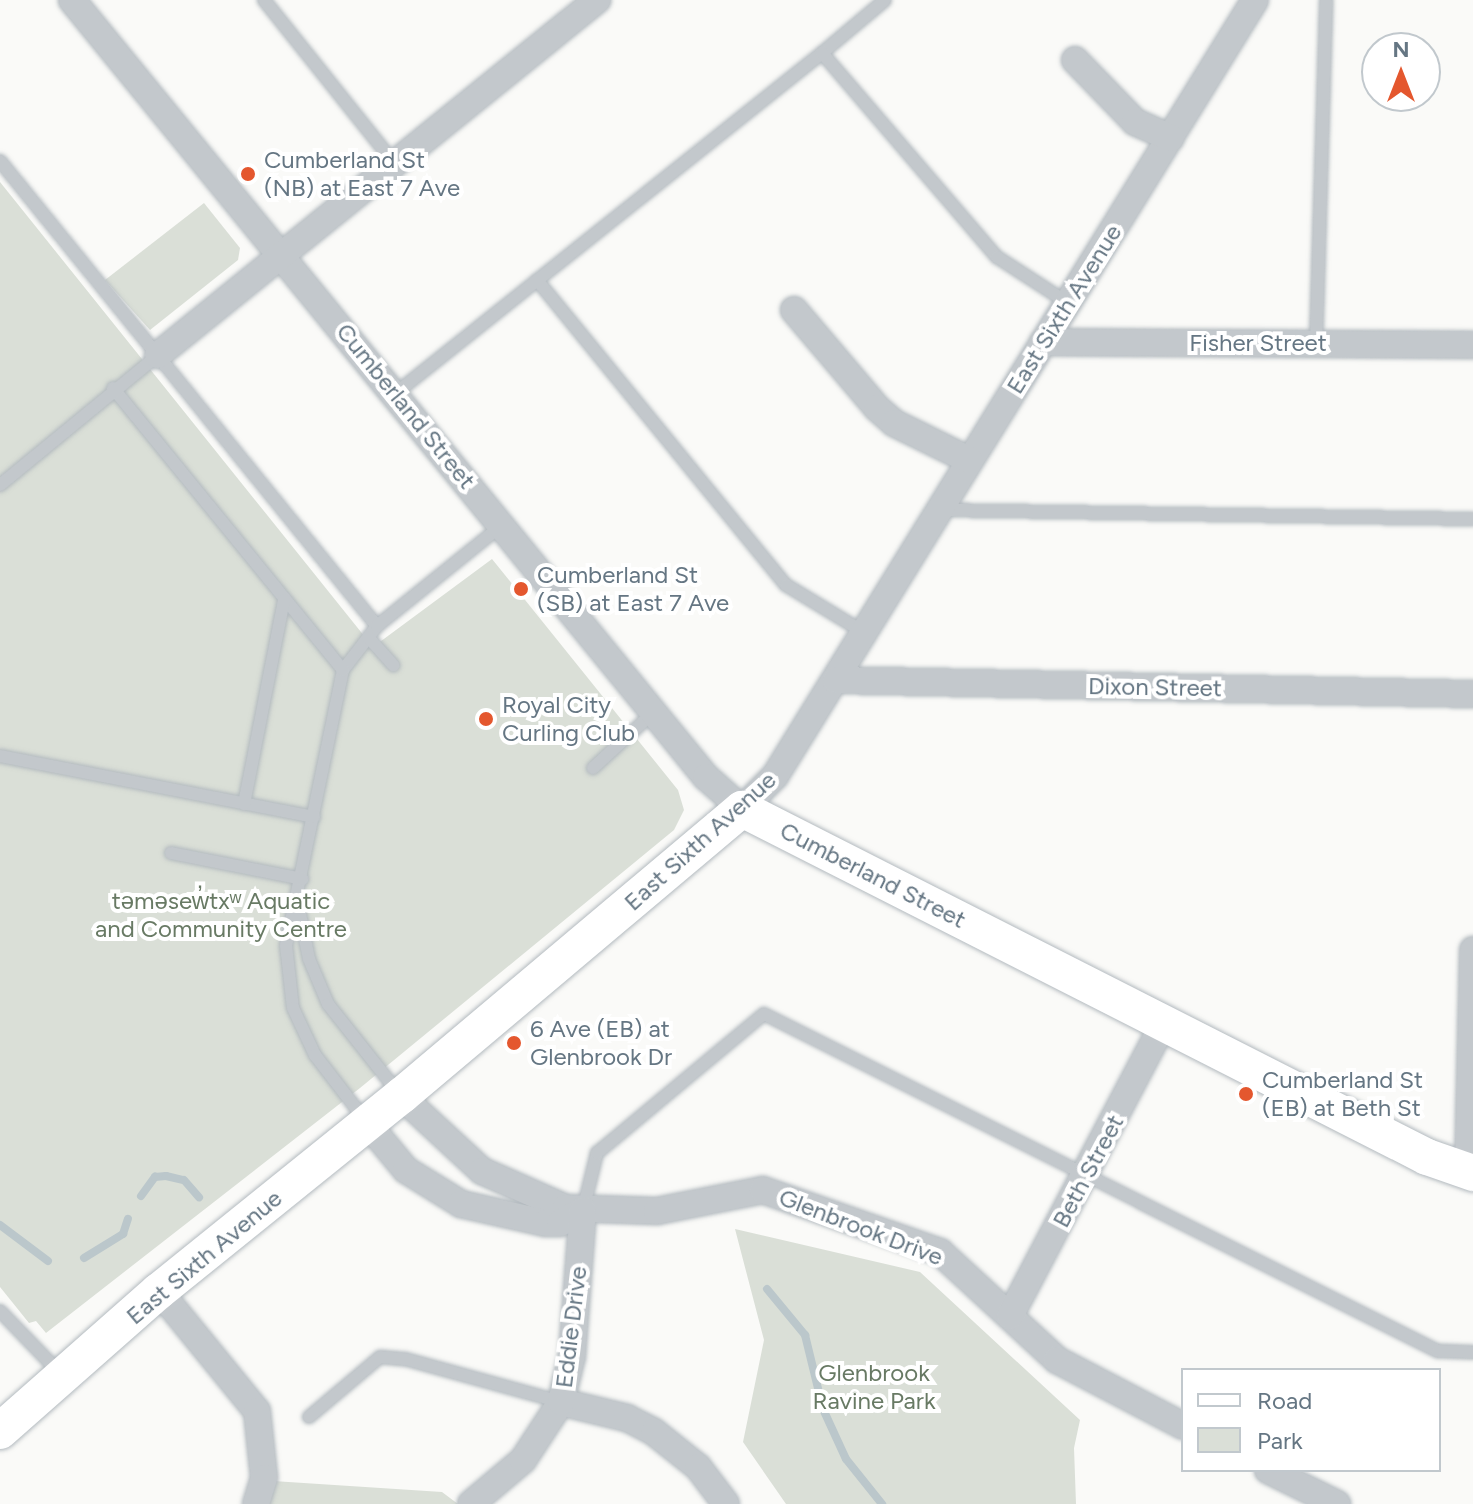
<!DOCTYPE html>
<html>
<head>
<meta charset="utf-8">
<style>
  body { margin:0 }
  #map { position:relative; width:1473px; height:1504px; overflow:hidden; background:#fafaf8; font-family:Figtree,sans-serif }
  div>[style] { position:absolute }
  .green>* { inset:0; background:#dadfd7 }
  .stream>* { height:8px; margin:-4px; padding:0 4px; transform-origin:4px; border-radius:4px; background:#bbc7cb }
  .roads { filter:drop-shadow(0 0 2px #b3babf) drop-shadow(0 0 2px #b3babf) }
  .lane>* { height:12px; margin:-6px; padding:0 6px; transform-origin:6px; border-radius:6px; background:#c3c8cc }
  .street>* { height:26px; margin:-13px; padding:0 13px; transform-origin:13px; border-radius:13px; background:#c3c8cc }
  .secondary>* { height:36px; margin:-18px; padding:0 18px; transform-origin:18px; border-radius:18px; background:#fff }
  .dots>* { width:22px; height:22px; translate:-50% -50%; box-sizing:border-box; border:4px solid #fff; border-radius:50% }
  span { translate:-50% -50%; white-space:nowrap; text-align:center; line-height:1.15; -webkit-text-stroke:8px #fff; paint-order:stroke }
  .poi-label { font-size:24px; color:#657683 }
  .left { translate:0 -50%; text-align:left }
  .street-label { font-size:24px; color:#657683 }
  .park-label { font-size:24px; color:#687a64 }
  .legend { position:absolute; left:1181px; top:1368px; width:260px; height:104px; box-sizing:border-box; background:#fff; border:2px solid #c1c8cd; margin:0; padding:10px 14px; list-style:none; font-size:24px; color:#657683 }
  .legend li { display:flex; align-items:center; gap:16px; height:40px }
  .legend b { width:40px; border:2px solid #c1c8cd }
  .north { position:absolute; left:1361px; top:32px; width:80px; height:80px; box-sizing:border-box; background:#fff; border:2px solid #c1c8cd; border-radius:50%; rotate:0deg; font-size:22px; font-weight:700; line-height:32px; text-align:center; color:#657683 }
  .north::after { content:''; display:block; margin:auto; width:28px; height:36px; background:#e4572e; clip-path:polygon(50% 0,100% 100%,50% 72%,0 100%) }
</style>
</head>
<body>
<div id="map">
  <div class="green">
    <i style="clip-path:polygon(0 182px,373px 647px,492px 559px,678px 790px,684px 810px,674px 830px,360px 1088px,46px 1333px,36px 1321px,29px 1323px,0 1287px)"></i>
    <i style="clip-path:polygon(204px 203px,240px 248px,238px 260px,150px 330px,105px 280px)"></i>
    <i style="clip-path:polygon(735px 1229px,920px 1272px,1080px 1420px,1074px 1448px,1076px 1504px,786px 1504px,743px 1442px,764px 1340px)"></i>
    <i style="clip-path:polygon(273px 1481px,442px 1492px,458px 1504px,269px 1504px)"></i>
  </div>
  <div class="stream">
    <i style="left:141px;top:1196px;width:24px;rotate:-54deg"></i>
    <i style="left:155px;top:1177px;width:11px;rotate:-5deg"></i>
    <i style="left:166px;top:1176px;width:18px;rotate:13deg"></i>
    <i style="left:184px;top:1180px;width:23px;rotate:49deg"></i>
    <i style="left:0;top:1225px;width:60px;rotate:36.9deg"></i>
    <i style="left:84px;top:1258px;width:46px;rotate:-31.6deg"></i>
    <i style="left:123px;top:1234px;width:16px;rotate:-72deg"></i>
    <i style="left:767px;top:1289px;width:60px;rotate:50.4deg"></i>
    <i style="left:805px;top:1335px;width:76px;rotate:76.3deg"></i>
    <i style="left:823px;top:1409px;width:55px;rotate:65.3deg"></i>
    <i style="left:846px;top:1459px;width:58px;rotate:51.3deg"></i>
  </div>
  <div class="roads">
    <div class="lane">
      <i style="left:264px;top:0;width:210px;rotate:51.4deg"></i>
      <i style="left:822px;top:53px;width:82px;rotate:-40.1deg"></i>
      <i style="left:0;top:161px;width:599px;rotate:50.97deg"></i>
      <i style="left:377px;top:626px;width:56px;rotate:127.7deg"></i>
      <i style="left:343px;top:670px;width:281px;rotate:101.7deg"></i>
      <i style="left:286px;top:945px;width:63px;rotate:83.7deg"></i>
      <i style="left:293px;top:1008px;width:52px;rotate:64.9deg"></i>
      <i style="left:315px;top:1055px;width:82px;rotate:52.4deg"></i>
      <i style="left:537px;top:280px;width:394px;rotate:50.8deg"></i>
      <i style="left:786px;top:585px;width:92px;rotate:31.3deg"></i>
      <i style="left:1316px;top:344px;width:344px;rotate:-88.3deg"></i>
      <i style="left:113px;top:388px;width:364px;rotate:50.8deg"></i>
      <i style="left:396px;top:393px;width:545px;rotate:-38.59deg"></i>
      <i style="left:822px;top:53px;width:269px;rotate:49.4deg"></i>
      <i style="left:997px;top:257px;width:85px;rotate:32.9deg"></i>
      <i style="left:0;top:485px;width:205px;rotate:-39.4deg"></i>
      <i style="left:940px;top:510px;width:533px;rotate:0.97deg"></i>
      <i style="left:377px;top:626px;width:161px;rotate:-38.9deg"></i>
      <i style="left:368px;top:637px;width:38px;rotate:48deg"></i>
      <i style="left:0;top:756px;width:320px;rotate:11deg"></i>
      <i style="left:593px;top:768px;width:83px;rotate:-42.6deg"></i>
      <i style="left:244px;top:804px;width:208px;rotate:-78.9deg"></i>
      <i style="left:171px;top:853px;width:134px;rotate:11.2deg"></i>
      <i style="left:298px;top:904px;width:56px;rotate:78.7deg"></i>
      <i style="left:309px;top:959px;width:49px;rotate:67.1deg"></i>
      <i style="left:328px;top:1004px;width:116px;rotate:51.6deg"></i>
      <i style="left:583px;top:1210px;width:59px;rotate:-76.2deg"></i>
      <i style="left:597px;top:1153px;width:217px;rotate:-39.8deg"></i>
      <i style="left:764px;top:1014px;width:754px;rotate:26.57deg"></i>
      <i style="left:1438px;top:1351px;width:35px;rotate:2deg"></i>
      <i style="left:0;top:1311px;width:85px;rotate:46deg"></i>
      <i style="left:309px;top:1417px;width:93px;rotate:-40.2deg"></i>
      <i style="left:380px;top:1357px;width:25px;rotate:5deg"></i>
      <i style="left:405px;top:1359px;width:162px;rotate:15.4deg"></i>
    </div>
    <div class="street">
      <i style="left:72px;top:0;width:1003px;rotate:50.79deg"></i>
      <i style="left:706px;top:777px;width:48px;rotate:41.6deg"></i>
      <i style="left:742px;top:809px;width:47px;rotate:-45deg"></i>
      <i style="left:775px;top:776px;width:912px;rotate:-58.26deg"></i>
      <i style="left:1075px;top:60px;width:86px;rotate:45.9deg"></i>
      <i style="left:1135px;top:122px;width:39px;rotate:24deg"></i>
      <i style="left:794px;top:310px;width:128px;rotate:49.7deg"></i>
      <i style="left:877px;top:408px;width:23px;rotate:41deg"></i>
      <i style="left:894px;top:423px;width:84px;rotate:26.3deg"></i>
      <i style="left:1043px;top:342px;width:430px;rotate:0.4deg"></i>
      <i style="left:158px;top:355px;width:565px;rotate:-38.96deg"></i>
      <i style="left:836px;top:680px;width:637px;rotate:1.26deg"></i>
      <i style="left:401px;top:1096px;width:110px;rotate:42.8deg"></i>
      <i style="left:482px;top:1171px;width:92px;rotate:23.8deg"></i>
      <i style="left:566px;top:1208px;width:91px;rotate:1.9deg"></i>
      <i style="left:657px;top:1211px;width:108px;rotate:-11.2deg"></i>
      <i style="left:763px;top:1190px;width:188px;rotate:19.3deg"></i>
      <i style="left:940px;top:1252px;width:159px;rotate:42.7deg"></i>
      <i style="left:1057px;top:1360px;width:142px;rotate:27.6deg"></i>
      <i style="left:367px;top:1123px;width:61px;rotate:50.3deg"></i>
      <i style="left:406px;top:1170px;width:65px;rotate:31.7deg"></i>
      <i style="left:461px;top:1204px;width:86px;rotate:12.7deg"></i>
      <i style="left:545px;top:1223px;width:15px"></i>
      <i style="left:560px;top:1223px;width:26px;rotate:-29deg"></i>
      <i style="left:1468px;top:1172px;width:222px;rotate:-88.7deg"></i>
      <i style="left:159px;top:1291px;width:155px;rotate:50.8deg"></i>
      <i style="left:257px;top:1411px;width:67px;rotate:84deg"></i>
      <i style="left:264px;top:1478px;width:27px;rotate:107deg"></i>
      <i style="left:1010px;top:1316px;width:331px;rotate:-62.3deg"></i>
      <i style="left:561px;top:1402px;width:68px;rotate:13.6deg"></i>
      <i style="left:627px;top:1418px;width:30px;rotate:27deg"></i>
      <i style="left:654px;top:1432px;width:56px;rotate:38.5deg"></i>
      <i style="left:698px;top:1467px;width:46px;rotate:52.9deg"></i>
      <i style="left:1268px;top:1470px;width:77px;rotate:26.2deg"></i>
      <i style="left:471px;top:1504px;width:68px;rotate:-40.2deg"></i>
      <i style="left:523px;top:1460px;width:69px;rotate:-56.8deg"></i>
      <i style="left:561px;top:1402px;width:47px;rotate:-76.6deg"></i>
      <i style="left:572px;top:1356px;width:146px;rotate:-85.7deg"></i>
    </div>
    <div class="secondary">
      <i style="left:0;top:1431px;width:212px;rotate:-41.4deg"></i>
      <i style="left:159px;top:1291px;width:311px;rotate:-38.9deg"></i>
      <i style="left:401px;top:1096px;width:446px;rotate:-40.1deg"></i>
      <i style="left:742px;top:809px;width:768px;rotate:26.93deg"></i>
      <i style="left:1427px;top:1157px;width:49px;rotate:19.2deg"></i>
    </div>
  </div>
  <div class="dots">
    <i style="left:248px;top:174px;background:#e4572e"></i>
    <i style="left:521px;top:589px;background:#e4572e"></i>
    <i style="left:486px;top:719px;background:#e4572e"></i>
    <i style="left:514px;top:1043px;background:#e4572e"></i>
    <i style="left:1246px;top:1094px;background:#e4572e"></i>
  </div>
  <div class="poi-label">
    <span class="left" style="left:264px;top:174px">Cumberland St<br>(NB) at East 7 Ave</span>
    <span class="left" style="left:537px;top:589px">Cumberland St<br>(SB) at East 7 Ave</span>
    <span class="left" style="left:502px;top:719px">Royal City<br>Curling Club</span>
    <span class="left" style="left:530px;top:1043px">6 Ave (EB) at<br>Glenbrook Dr</span>
    <span class="left" style="left:1262px;top:1094px">Cumberland St<br>(EB) at Beth St</span>
  </div>
  <div class="street-label">
    <span style="left:1064px;top:309px;rotate:-58deg">East Sixth Avenue</span>
    <span style="left:1258px;top:343px">Fisher Street</span>
    <span style="left:406px;top:406px;rotate:51deg">Cumberland Street</span>
    <span style="left:1155px;top:687px;rotate:1deg">Dixon Street</span>
    <span style="left:700px;top:841px;rotate:-42deg">East Sixth Avenue</span>
    <span style="left:873px;top:875px;rotate:27deg">Cumberland Street</span>
    <span style="left:1088px;top:1171px;rotate:-62deg">Beth Street</span>
    <span style="left:861px;top:1227px;rotate:21deg">Glenbrook Drive</span>
    <span style="left:204px;top:1257px;rotate:-40deg">East Sixth Avenue</span>
    <span style="left:571px;top:1327px;rotate:-83deg">Eddie Drive</span>
  </div>
  <div class="park-label">
    <span style="left:221px;top:915px">təməsew̓txʷ Aquatic<br>and Community Centre</span>
    <span style="left:874px;top:1387px">Glenbrook<br>Ravine Park</span>
  </div>
  <ul class="legend">
  <li><b style="height:10px;background:#fff"></b>Road</li>
  <li><b style="height:22px;background:#dadfd7"></b>Park</li>
  </ul>
  <div class="north">N</div>
</div>
</body>
</html>
